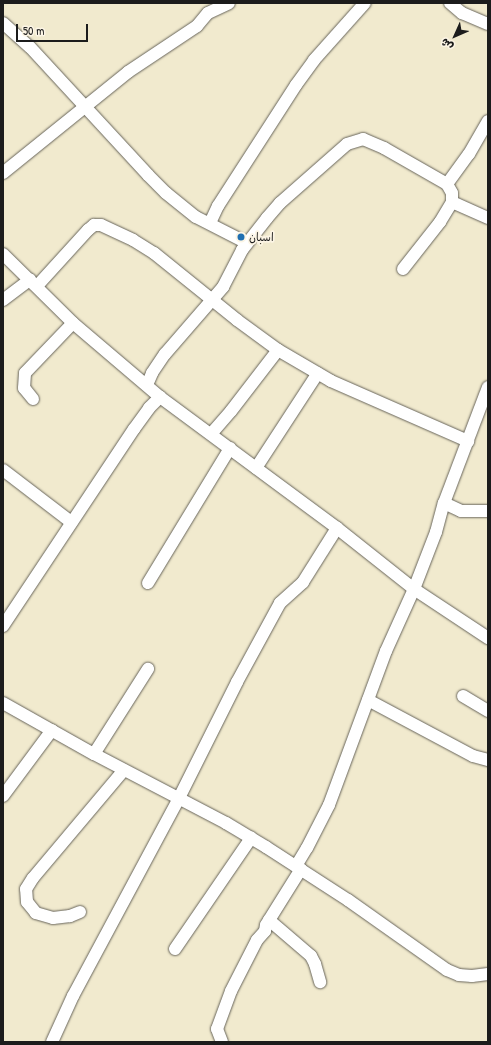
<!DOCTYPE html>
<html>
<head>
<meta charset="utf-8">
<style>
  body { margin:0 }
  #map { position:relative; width:491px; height:1045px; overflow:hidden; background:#f1eace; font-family:"Patrick Hand","Playpen Sans Arabic",sans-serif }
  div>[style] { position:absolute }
  .roads { filter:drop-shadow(0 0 1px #67645a) drop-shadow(0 0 1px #67645a) }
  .minor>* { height:12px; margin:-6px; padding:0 6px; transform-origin:6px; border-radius:6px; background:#fff }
  .dots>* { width:11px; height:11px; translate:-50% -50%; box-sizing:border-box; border:2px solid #fcf5e5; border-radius:50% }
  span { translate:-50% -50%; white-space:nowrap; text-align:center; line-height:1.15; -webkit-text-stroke:3.5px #fcf5e5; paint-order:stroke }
  .poi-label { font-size:11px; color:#1c1c1c }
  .left { translate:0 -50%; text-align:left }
  .frame { position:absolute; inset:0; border:4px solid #1c1c1c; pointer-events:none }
  .north { position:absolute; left:435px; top:16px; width:40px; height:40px; -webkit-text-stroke:3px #fcf5e5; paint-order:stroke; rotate:225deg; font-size:11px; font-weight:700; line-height:16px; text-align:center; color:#1c1c1c }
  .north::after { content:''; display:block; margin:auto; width:14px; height:18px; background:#1c1c1c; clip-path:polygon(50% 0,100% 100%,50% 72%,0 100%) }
  .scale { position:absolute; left:16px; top:24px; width:72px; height:18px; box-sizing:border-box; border:2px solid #1c1c1c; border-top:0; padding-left:5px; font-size:12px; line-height:14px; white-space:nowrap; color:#1c1c1c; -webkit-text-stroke:3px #fcf5e5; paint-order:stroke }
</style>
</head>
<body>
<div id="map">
  <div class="roads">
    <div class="minor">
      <i style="left:450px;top:3px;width:16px;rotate:40deg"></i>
      <i style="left:462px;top:13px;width:28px;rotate:23deg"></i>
      <i style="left:3px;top:23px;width:36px;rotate:42deg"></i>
      <i style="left:30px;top:47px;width:174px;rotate:47.3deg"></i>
      <i style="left:148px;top:175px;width:25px;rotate:45deg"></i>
      <i style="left:166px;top:193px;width:38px;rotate:39deg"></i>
      <i style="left:196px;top:217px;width:57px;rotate:27deg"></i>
      <i style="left:3px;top:173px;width:161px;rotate:-38.9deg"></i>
      <i style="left:128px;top:72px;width:83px;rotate:-33.7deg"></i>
      <i style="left:197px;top:26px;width:17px;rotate:-50deg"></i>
      <i style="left:208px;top:13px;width:23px;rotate:-25deg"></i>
      <i style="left:447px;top:184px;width:37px;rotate:-54deg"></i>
      <i style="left:469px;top:154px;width:38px;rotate:-60deg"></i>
      <i style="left:210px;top:223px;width:19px;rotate:-65deg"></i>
      <i style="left:218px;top:206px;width:144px;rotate:-57.2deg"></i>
      <i style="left:296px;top:85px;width:31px;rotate:-54deg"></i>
      <i style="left:314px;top:60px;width:76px;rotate:-48.2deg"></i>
      <i style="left:3px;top:254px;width:98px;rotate:44.6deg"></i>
      <i style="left:73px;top:323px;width:114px;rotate:40.4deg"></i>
      <i style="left:160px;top:397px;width:220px;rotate:36.5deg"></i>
      <i style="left:337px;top:528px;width:98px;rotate:38.4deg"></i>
      <i style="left:414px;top:589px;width:89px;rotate:33.5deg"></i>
      <i style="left:403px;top:269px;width:60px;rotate:-51.8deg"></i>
      <i style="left:440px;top:222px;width:23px;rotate:-59deg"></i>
      <i style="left:452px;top:202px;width:39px;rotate:24deg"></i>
      <i style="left:37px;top:286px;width:76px;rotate:-47.7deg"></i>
      <i style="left:88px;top:230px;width:8px;rotate:-40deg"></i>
      <i style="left:94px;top:225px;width:7px"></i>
      <i style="left:101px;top:225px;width:35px;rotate:25deg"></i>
      <i style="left:133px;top:240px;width:25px;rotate:32deg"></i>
      <i style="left:154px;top:253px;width:107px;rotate:38.9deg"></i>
      <i style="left:237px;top:320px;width:51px;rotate:36.2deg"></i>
      <i style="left:278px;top:350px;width:61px;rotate:30.3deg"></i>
      <i style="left:331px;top:381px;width:150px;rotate:23.7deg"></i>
      <i style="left:3px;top:300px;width:34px;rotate:-37deg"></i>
      <i style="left:147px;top:385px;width:13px;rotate:-67deg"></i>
      <i style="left:152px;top:373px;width:23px;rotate:-56deg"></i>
      <i style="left:165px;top:354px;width:89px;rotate:-49.1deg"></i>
      <i style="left:223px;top:287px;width:42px;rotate:-62.8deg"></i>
      <i style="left:242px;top:250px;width:41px;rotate:-52deg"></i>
      <i style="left:267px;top:218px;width:20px;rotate:-49deg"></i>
      <i style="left:280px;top:203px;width:89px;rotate:-41.4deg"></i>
      <i style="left:347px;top:144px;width:17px;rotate:-17deg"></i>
      <i style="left:363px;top:139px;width:23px;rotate:23deg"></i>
      <i style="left:384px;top:148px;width:73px;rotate:29.7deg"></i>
      <i style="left:447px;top:184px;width:10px;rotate:61deg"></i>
      <i style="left:452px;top:193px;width:9px;rotate:90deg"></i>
      <i style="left:33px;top:399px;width:14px;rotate:-129deg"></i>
      <i style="left:24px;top:388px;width:15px;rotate:-86deg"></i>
      <i style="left:25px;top:373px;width:69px;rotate:-46.2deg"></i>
      <i style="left:211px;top:434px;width:30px;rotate:-49deg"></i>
      <i style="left:231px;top:411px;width:77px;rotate:-52.4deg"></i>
      <i style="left:256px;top:468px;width:113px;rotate:-56.9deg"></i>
      <i style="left:3px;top:470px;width:86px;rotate:37.4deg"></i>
      <i style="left:444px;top:503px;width:19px;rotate:25deg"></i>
      <i style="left:461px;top:511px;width:27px"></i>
      <i style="left:148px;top:583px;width:158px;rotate:-58.7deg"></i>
      <i style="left:3px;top:626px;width:237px;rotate:-56.4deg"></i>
      <i style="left:134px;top:429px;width:26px;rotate:-54deg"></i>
      <i style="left:149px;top:408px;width:16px;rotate:-45deg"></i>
      <i style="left:463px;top:696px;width:29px;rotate:31deg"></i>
      <i style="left:368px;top:700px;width:119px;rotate:28.1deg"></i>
      <i style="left:473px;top:756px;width:16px;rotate:15deg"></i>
      <i style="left:3px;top:703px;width:104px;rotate:29.3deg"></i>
      <i style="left:94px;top:754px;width:149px;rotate:27.6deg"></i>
      <i style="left:226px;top:823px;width:47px;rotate:31deg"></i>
      <i style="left:266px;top:847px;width:98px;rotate:32.9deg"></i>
      <i style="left:348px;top:900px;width:121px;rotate:35.3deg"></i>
      <i style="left:447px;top:970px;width:13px;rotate:23deg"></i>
      <i style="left:459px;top:975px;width:13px;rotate:4deg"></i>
      <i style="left:472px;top:976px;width:16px;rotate:-7deg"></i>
      <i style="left:94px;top:754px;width:101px;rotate:-57.6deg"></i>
      <i style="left:3px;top:796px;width:82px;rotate:-53.4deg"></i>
      <i style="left:296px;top:866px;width:21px;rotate:-59deg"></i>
      <i style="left:307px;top:848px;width:48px;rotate:-62.9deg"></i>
      <i style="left:329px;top:805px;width:164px;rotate:-69.7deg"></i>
      <i style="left:386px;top:651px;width:68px;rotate:-65.7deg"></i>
      <i style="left:414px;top:589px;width:61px;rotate:-68.9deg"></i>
      <i style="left:436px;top:532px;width:30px;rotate:-75deg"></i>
      <i style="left:444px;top:503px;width:124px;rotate:-69.2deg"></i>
      <i style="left:80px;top:912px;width:11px;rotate:158deg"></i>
      <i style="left:70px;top:916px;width:17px;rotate:173deg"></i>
      <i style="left:53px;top:918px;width:18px;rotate:-164deg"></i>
      <i style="left:36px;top:913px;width:14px;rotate:-129deg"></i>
      <i style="left:27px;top:902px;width:13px;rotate:-94deg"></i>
      <i style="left:26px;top:889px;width:13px;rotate:-58deg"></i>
      <i style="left:33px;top:878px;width:141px;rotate:-49.9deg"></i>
      <i style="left:269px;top:920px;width:55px;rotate:40.6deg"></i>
      <i style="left:311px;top:956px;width:9px;rotate:63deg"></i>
      <i style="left:315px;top:964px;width:19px;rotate:74deg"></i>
      <i style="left:175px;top:949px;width:135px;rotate:-55.6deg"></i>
      <i style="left:52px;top:1042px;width:51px;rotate:-65.5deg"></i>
      <i style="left:73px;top:996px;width:225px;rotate:-61.8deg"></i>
      <i style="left:179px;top:798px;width:130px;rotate:-63.4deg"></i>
      <i style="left:237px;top:682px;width:90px;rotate:-61.4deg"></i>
      <i style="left:280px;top:603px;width:31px;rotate:-42deg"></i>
      <i style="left:303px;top:582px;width:64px;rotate:-57.8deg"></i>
      <i style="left:222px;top:1042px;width:14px;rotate:-111deg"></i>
      <i style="left:217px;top:1029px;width:40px;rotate:-69.8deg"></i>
      <i style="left:231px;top:991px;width:57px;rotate:-63deg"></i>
      <i style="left:257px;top:940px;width:12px;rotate:-48deg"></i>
      <i style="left:265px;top:931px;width:6px;rotate:-81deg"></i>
      <i style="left:266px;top:925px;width:66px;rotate:-58deg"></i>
    </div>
  </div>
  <div class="dots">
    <i style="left:241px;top:237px;background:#1f6fb2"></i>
  </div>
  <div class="poi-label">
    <span class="left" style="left:249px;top:237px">اسبان</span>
  </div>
  <div class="frame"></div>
  <div class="north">ش</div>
  <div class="scale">50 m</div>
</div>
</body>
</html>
